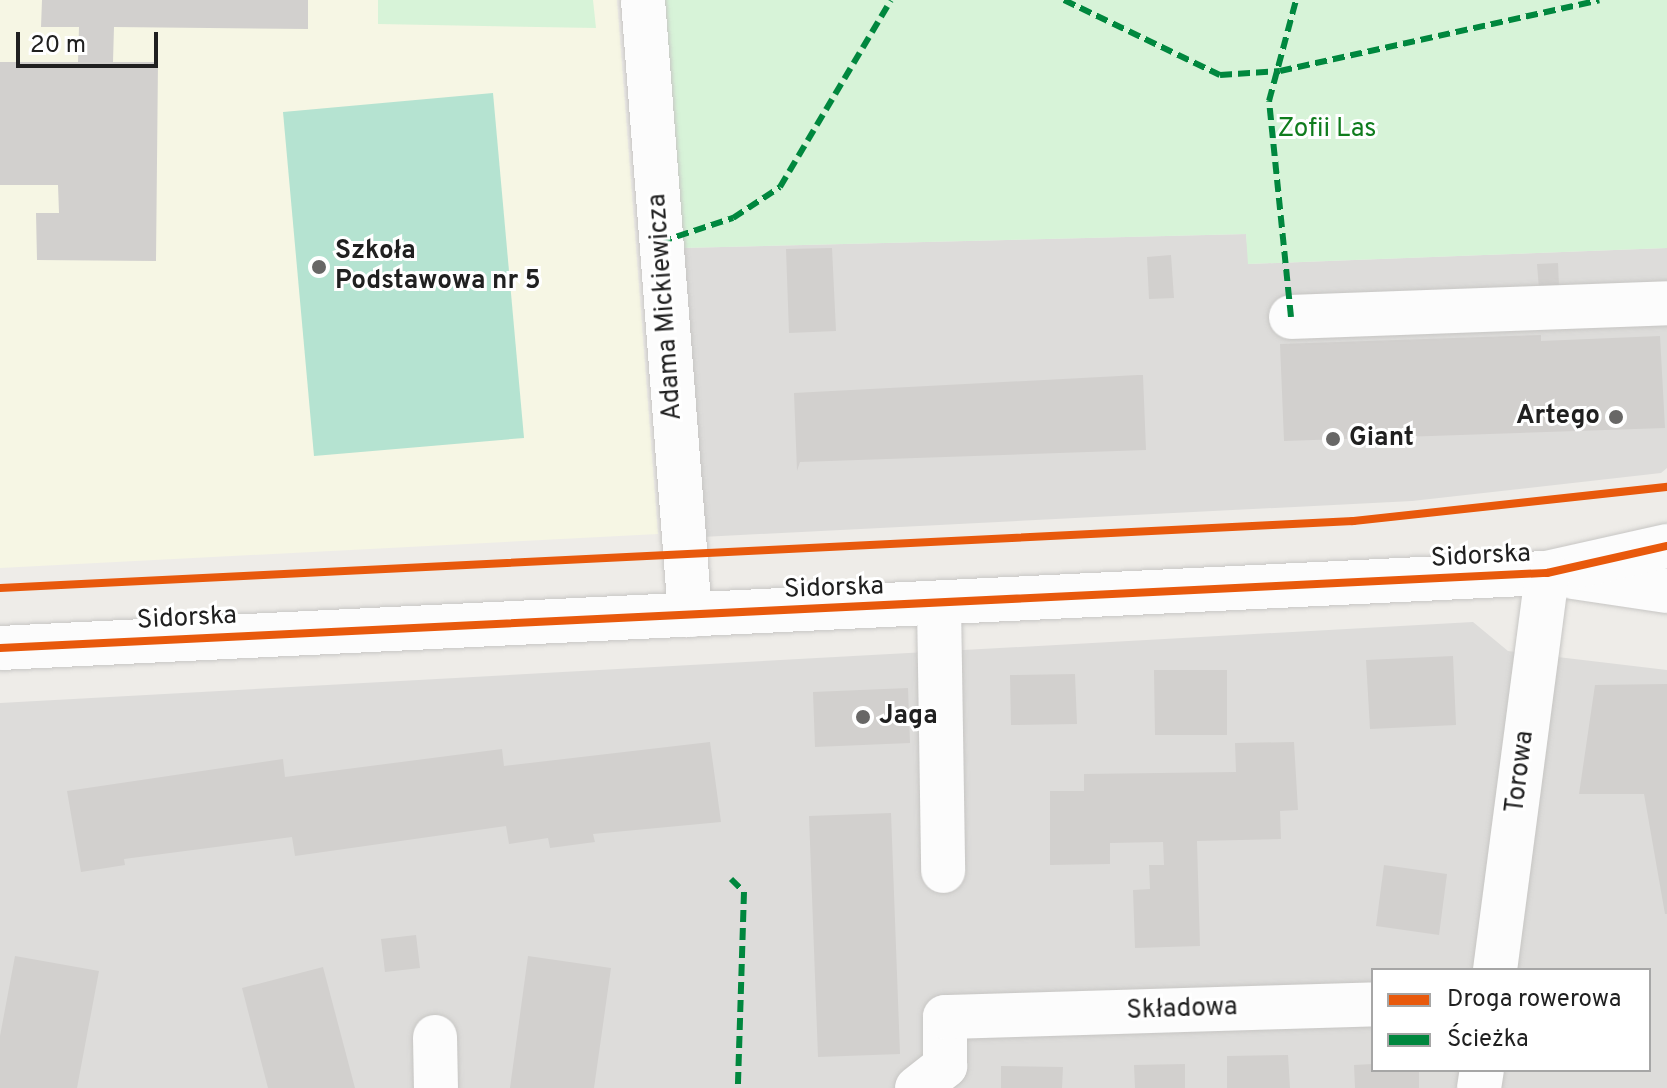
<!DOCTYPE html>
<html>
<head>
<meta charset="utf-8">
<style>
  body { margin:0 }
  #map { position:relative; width:1667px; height:1088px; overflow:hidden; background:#eeece8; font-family:Overpass,sans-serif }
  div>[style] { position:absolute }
  .residential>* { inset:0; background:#dddcda }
  .education>* { inset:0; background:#f6f6e4 }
  .park>* { inset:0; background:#d7f3d8 }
  .pitch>* { inset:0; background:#b5e3d1 }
  .building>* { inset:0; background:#d2d0ce }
  .roads { filter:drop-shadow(0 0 2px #c7c6c4) drop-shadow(0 0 2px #c7c6c4) }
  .minor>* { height:44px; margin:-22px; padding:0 22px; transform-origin:22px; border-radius:22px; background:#fcfcfc }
  .quiet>* { height:6px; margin-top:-3px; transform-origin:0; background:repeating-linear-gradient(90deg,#00873e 0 12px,transparent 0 18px) }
  .cycleway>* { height:8px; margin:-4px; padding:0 4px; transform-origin:4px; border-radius:4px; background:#e8590c }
  .dots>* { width:22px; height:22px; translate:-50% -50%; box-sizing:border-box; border:4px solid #fff; border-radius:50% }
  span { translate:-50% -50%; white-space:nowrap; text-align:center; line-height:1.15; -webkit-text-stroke:6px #fff; paint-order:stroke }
  .park-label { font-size:26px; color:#0f7c1d }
  .poi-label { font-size:26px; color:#202020; font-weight:700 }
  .left { translate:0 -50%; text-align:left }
  .right { translate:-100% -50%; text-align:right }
  .street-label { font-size:26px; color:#202020 }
  .legend { position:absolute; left:1371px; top:968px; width:280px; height:104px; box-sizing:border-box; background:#fff; border:2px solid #a6a6a6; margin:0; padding:10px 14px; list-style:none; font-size:24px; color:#202020 }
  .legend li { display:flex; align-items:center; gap:16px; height:40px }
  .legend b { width:40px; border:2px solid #a6a6a6 }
  .scale { position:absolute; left:16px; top:32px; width:142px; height:36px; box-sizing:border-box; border:4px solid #202020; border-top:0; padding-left:10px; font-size:24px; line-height:28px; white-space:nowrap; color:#202020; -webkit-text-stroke:6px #fff; paint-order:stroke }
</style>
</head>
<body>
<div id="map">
  <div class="residential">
    <i style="clip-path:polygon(1246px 234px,1249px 264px,1667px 248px,1667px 468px,1661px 473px,1412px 501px,702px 537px,681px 248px)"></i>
    <i style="clip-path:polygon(evenodd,1473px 622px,1508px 651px,1667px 670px,1667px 1088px,0 1088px,0 703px,1473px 622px,1373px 970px,1649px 970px,1649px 1070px,1373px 1070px,1373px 970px)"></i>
  </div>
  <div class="education">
    <i style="clip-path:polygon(0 0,617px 0,658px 534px,0 568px)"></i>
  </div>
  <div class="park">
    <i style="clip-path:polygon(378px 0,593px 0,596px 28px,378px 24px)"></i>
    <i style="clip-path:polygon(662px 0,1667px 0,1667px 248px,1248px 264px,1246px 234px,681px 248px)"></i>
  </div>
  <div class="pitch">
    <i style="clip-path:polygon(493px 93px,524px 438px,314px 456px,283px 112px)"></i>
  </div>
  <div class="building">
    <i style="clip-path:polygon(42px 0,308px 0,308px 29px,114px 27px,113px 62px,158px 62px,156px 261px,37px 260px,36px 213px,59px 213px,58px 185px,0 185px,0 62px,78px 62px,79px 27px,41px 27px)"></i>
    <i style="clip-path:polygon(832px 248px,836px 331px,789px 333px,786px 249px)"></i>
    <i style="clip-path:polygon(1171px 255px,1174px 298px,1149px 299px,1147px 257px)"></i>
    <i style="clip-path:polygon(1558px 263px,1559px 287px,1539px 289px,1537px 264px)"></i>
    <i style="clip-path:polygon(1541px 335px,1541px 341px,1660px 336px,1665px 428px,1284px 441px,1280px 344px)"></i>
    <i style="clip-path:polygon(1138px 375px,1143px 375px,1146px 450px,800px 462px,797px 471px,794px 393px)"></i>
    <i style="clip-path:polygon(1453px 656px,1456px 725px,1370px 729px,1366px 660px)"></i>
    <i style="clip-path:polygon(1154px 670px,1227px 670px,1227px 735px,1155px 735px)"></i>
    <i style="clip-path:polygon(1075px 674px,1077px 724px,1011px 725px,1010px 675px)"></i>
    <i style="clip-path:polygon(1667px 684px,1667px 914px,1665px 914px,1644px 794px,1579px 794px,1595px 685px)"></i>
    <i style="clip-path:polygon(908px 688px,910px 743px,815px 747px,813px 692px)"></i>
    <i style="clip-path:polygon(710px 742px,721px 822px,593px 834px,595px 842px,550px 848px,548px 838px,509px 844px,506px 826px,295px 856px,292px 837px,124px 859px,125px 865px,81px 872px,67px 791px,283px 759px,285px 777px,502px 749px,504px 766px)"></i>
    <i style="clip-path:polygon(1294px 742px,1298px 810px,1280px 811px,1281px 839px,1197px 841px,1200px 946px,1135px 948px,1133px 890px,1150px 889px,1149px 865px,1164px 865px,1163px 842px,1110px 843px,1110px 864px,1050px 865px,1050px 791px,1084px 791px,1084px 774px,1236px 772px,1235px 743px)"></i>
    <i style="clip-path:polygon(891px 813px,900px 1054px,818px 1057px,809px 816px)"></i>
    <i style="clip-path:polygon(1384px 865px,1447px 874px,1439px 935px,1376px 926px)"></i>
    <i style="clip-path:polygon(416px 935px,420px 968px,385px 972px,381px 939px)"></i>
    <i style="clip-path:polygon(15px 956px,99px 971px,77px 1088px,0 1088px,0 1036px)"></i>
    <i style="clip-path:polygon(528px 956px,611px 968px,594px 1088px,510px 1088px)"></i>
    <i style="clip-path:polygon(323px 967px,355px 1088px,268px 1088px,242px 988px)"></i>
    <i style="clip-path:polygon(1288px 1055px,1290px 1088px,1227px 1088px,1227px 1056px)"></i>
    <i style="clip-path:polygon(1185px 1064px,1185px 1088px,1135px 1088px,1134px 1065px)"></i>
    <i style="clip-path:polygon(1373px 1064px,1373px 1070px,1419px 1070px,1419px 1088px,1355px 1088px,1354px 1065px)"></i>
    <i style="clip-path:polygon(1001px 1066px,1063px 1067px,1062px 1088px,1001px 1088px)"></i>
  </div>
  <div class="roads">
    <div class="minor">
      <i style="left:643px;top:0;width:617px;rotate:85.63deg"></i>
      <i style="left:1291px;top:317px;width:376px;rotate:-2.1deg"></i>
      <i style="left:1573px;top:577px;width:95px;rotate:8.5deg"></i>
      <i style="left:939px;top:604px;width:267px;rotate:89.1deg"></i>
      <i style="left:0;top:648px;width:1549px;rotate:-2.78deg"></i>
      <i style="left:1547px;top:573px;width:123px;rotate:-12.7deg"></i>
      <i style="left:1495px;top:970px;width:400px;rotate:-82.5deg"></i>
      <i style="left:435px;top:1037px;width:51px;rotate:88.9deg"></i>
      <i style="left:917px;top:1088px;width:36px;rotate:-38deg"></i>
      <i style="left:945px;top:1066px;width:49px;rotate:-90deg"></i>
      <i style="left:945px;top:1017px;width:428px;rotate:-1.7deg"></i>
      <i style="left:1479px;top:1088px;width:18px;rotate:-81deg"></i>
    </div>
  </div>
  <div class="quiet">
    <i style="left:1064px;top:0;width:173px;rotate:25.7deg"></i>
    <i style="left:1220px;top:75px;width:60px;rotate:-3.8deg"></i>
    <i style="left:1280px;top:71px;width:327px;rotate:-12.5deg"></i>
    <i style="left:660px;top:242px;width:77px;rotate:-18.2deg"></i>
    <i style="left:733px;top:218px;width:56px;rotate:-33.4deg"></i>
    <i style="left:780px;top:187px;width:217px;rotate:-59.3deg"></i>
    <i style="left:1291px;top:317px;width:217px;rotate:-95.8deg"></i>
    <i style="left:1269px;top:101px;width:105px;rotate:-75deg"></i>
    <i style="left:731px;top:879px;width:18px;rotate:45deg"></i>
    <i style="left:744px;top:892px;width:196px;rotate:91.8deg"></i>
  </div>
  <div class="cycleway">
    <i style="left:0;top:588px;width:1355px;rotate:-2.83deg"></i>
    <i style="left:1353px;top:521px;width:316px;rotate:-6.2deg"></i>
    <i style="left:0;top:648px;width:1549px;rotate:-2.78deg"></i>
    <i style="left:1547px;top:573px;width:123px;rotate:-12.7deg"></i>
  </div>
  <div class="dots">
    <i style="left:319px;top:267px;background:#686766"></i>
    <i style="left:1616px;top:417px;background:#686766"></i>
    <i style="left:1333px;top:439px;background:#686766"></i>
    <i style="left:863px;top:717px;background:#686766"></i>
  </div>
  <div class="park-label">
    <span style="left:1327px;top:130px">Zofii Las</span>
  </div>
  <div class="poi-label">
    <span class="left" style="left:335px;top:267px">Szkoła<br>Podstawowa nr 5</span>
    <span class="right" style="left:1600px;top:417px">Artego</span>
    <span class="left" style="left:1349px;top:439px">Giant</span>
    <span class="left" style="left:879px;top:717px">Jaga</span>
  </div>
  <div class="street-label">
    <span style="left:666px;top:307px;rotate:-94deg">Adama Mickiewicza</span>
    <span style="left:1481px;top:557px;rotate:-3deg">Sidorska</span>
    <span style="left:834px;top:589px;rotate:-2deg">Sidorska</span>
    <span style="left:187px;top:619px;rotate:-3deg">Sidorska</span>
    <span style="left:1521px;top:772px;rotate:-83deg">Torowa</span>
    <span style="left:1182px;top:1010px;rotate:-2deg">Składowa</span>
  </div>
  <ul class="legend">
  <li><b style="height:10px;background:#e8590c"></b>Droga rowerowa</li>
  <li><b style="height:10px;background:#00873e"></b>Ścieżka</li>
  </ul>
  <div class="scale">20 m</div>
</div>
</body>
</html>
